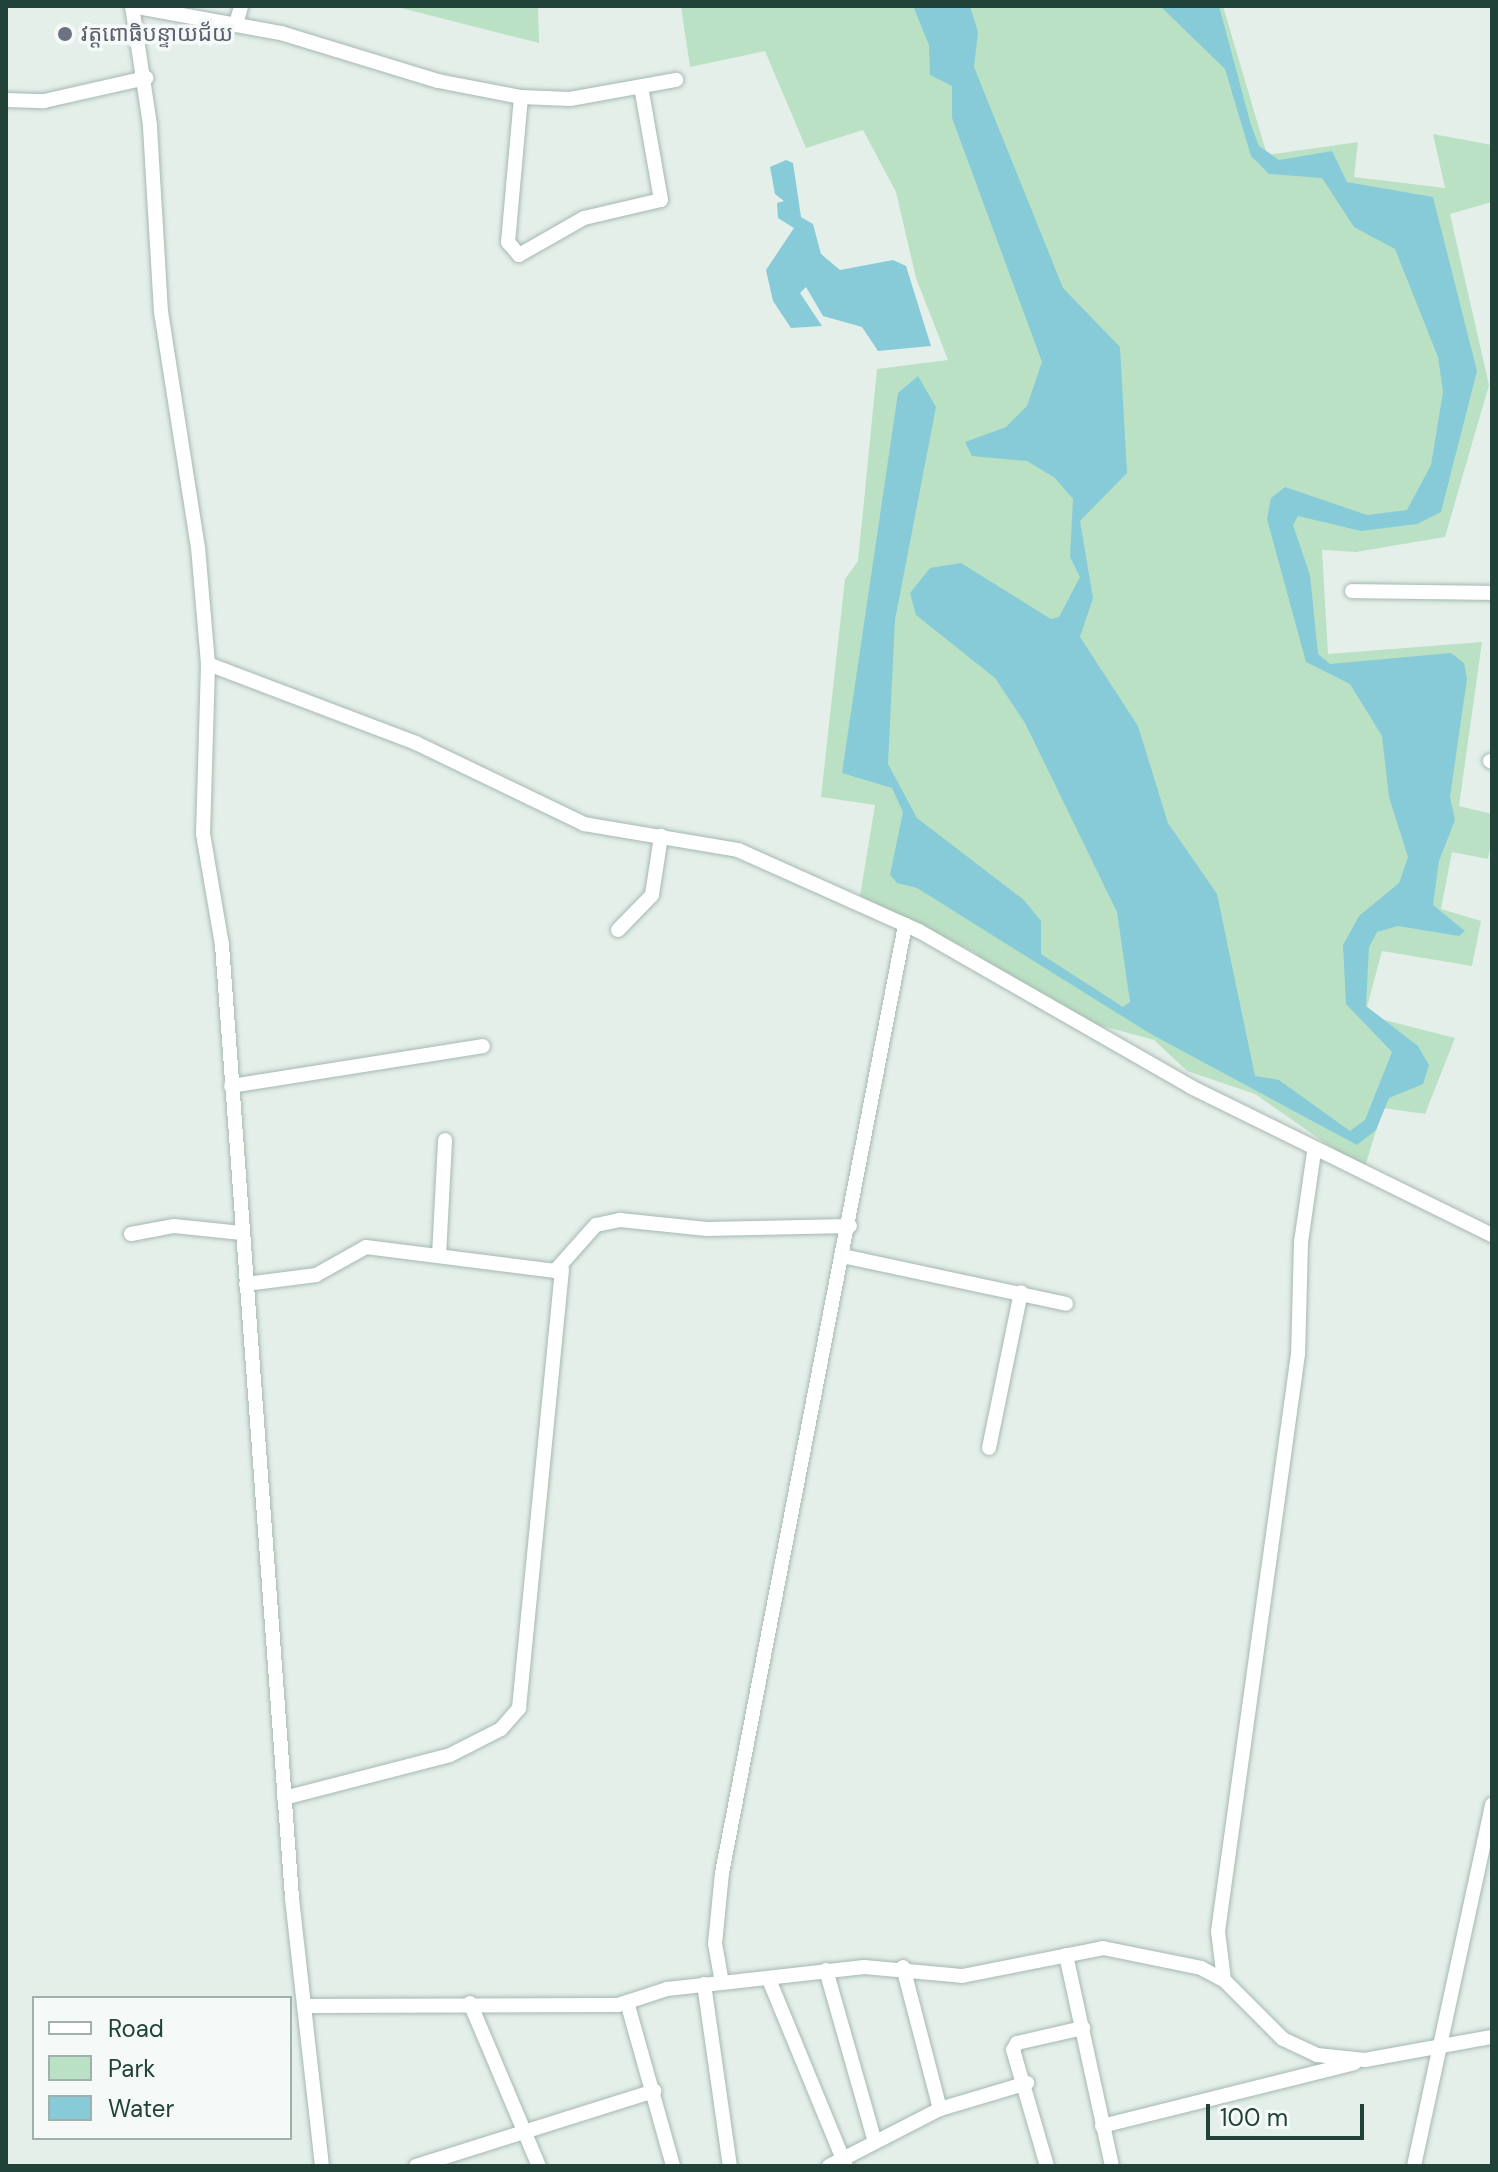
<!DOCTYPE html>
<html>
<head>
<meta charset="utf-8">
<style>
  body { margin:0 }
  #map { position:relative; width:1498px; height:2172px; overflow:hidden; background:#e4efea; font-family:"DM Sans","Noto Sans Khmer",sans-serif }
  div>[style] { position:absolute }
  .green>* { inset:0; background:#bbe1c5 }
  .water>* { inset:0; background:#87cbd8 }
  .roads { filter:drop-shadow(0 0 2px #a6b8b1) drop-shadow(0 0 2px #a6b8b1) }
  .minor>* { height:14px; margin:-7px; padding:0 7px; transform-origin:7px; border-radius:7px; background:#fff }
  .dots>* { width:22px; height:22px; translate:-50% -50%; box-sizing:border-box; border:4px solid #f5faf8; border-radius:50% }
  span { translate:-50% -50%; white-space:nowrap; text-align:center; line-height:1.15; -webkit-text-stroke:7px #f5faf8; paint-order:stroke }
  .worship-label { font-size:22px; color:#5b616d }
  .left { translate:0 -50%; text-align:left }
  .frame { position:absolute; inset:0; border:8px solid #214239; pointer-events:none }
  .legend { position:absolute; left:32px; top:1996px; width:260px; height:144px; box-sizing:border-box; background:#f5faf8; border:2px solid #a0b0ac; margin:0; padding:10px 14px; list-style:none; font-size:24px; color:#214239 }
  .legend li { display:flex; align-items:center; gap:16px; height:40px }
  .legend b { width:40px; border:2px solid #a0b0ac }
  .scale { position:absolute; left:1206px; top:2104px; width:158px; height:36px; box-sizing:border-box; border:4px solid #214239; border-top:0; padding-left:10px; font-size:24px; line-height:28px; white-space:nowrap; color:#214239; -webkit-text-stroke:6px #f5faf8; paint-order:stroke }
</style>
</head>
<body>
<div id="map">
  <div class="green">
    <i style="clip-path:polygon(538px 6px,539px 43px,397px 7px,397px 6px)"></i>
    <i style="clip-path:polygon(681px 6px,1223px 6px,1267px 155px,1358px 142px,1354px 177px,1445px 188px,1433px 134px,1492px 145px,1492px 202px,1450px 214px,1489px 385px,1445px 537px,1356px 552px,1322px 550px,1328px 654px,1482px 642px,1459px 806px,1492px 814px,1492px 838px,1488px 859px,1452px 852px,1441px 909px,1481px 921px,1472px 966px,1382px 951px,1365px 1015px,1455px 1038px,1425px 1114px,1383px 1108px,1364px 1170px,1255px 1094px,1187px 1071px,1154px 1040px,1036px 1008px,974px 952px,860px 896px,875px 805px,821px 797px,845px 579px,858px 561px,877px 369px,948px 360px,916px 278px,896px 192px,863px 130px,806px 148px,765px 51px,690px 67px)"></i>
  </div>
  <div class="water">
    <i style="clip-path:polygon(913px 6px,970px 6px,978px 32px,974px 67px,1063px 288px,1120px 347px,1127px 473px,1080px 521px,1093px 598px,1080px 637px,1138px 726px,1168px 823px,1217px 894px,1255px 1076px,1279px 1080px,1350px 1131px,1365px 1120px,1392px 1052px,1346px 1004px,1343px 945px,1359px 916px,1399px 883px,1408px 857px,1389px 797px,1382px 736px,1350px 684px,1306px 662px,1267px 519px,1271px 498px,1285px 487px,1367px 515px,1407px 510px,1431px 465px,1443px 392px,1438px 357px,1395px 249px,1354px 227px,1322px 178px,1269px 174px,1251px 156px,1225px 69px,1160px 6px,1219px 6px,1251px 125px,1259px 146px,1279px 160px,1332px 151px,1347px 182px,1433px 197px,1477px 371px,1441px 512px,1417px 524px,1361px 531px,1298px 516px,1293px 525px,1310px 575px,1318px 654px,1330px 664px,1451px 653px,1464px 663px,1467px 679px,1450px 797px,1455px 820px,1439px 861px,1433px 905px,1465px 931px,1459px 936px,1398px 926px,1377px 932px,1369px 947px,1366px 1006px,1418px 1046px,1429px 1065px,1423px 1084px,1389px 1098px,1376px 1130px,1357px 1145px,1149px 1033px,917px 888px,897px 883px,890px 875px,903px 812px,892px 788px,842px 773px,898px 393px,918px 376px,936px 407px,895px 620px,888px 764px,917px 818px,1024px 900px,1041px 921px,1041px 954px,1123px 1007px,1130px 1002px,1117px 912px,1025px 723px,995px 678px,916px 615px,910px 593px,930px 568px,961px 563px,1051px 619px,1059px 617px,1080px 577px,1070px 557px,1073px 499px,1055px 478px,1027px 461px,972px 456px,965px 442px,1006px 427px,1027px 406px,1042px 362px,952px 118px,952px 86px,930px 75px,929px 45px)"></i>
    <i style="clip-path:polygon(786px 160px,793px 163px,801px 217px,813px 224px,821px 254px,840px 270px,893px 260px,906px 266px,931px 346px,878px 351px,862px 327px,823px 316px,806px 287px,800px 293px,822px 326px,791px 328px,773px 301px,766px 270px,794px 228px,778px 218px,777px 203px,784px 201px,775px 194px,770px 167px)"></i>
  </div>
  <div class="roads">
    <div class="minor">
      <i style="left:236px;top:24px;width:19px;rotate:-74deg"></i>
      <i style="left:521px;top:97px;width:146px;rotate:95.1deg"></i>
      <i style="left:508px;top:242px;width:17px;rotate:50deg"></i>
      <i style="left:519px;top:255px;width:75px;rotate:-29.6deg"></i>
      <i style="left:584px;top:218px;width:79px;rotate:-13.2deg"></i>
      <i style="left:661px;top:200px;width:115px;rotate:-100deg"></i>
      <i style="left:6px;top:100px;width:38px;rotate:2deg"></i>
      <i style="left:44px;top:101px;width:105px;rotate:-12.7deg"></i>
      <i style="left:1352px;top:591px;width:140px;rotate:0.8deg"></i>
      <i style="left:208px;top:664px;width:222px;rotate:20.8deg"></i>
      <i style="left:416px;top:743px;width:187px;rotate:25.7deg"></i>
      <i style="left:584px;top:824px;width:156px;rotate:9.6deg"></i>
      <i style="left:738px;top:850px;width:198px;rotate:24.1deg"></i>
      <i style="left:919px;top:931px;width:314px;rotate:29.8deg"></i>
      <i style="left:1191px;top:1087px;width:335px;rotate:26.2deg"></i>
      <i style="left:1490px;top:761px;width:2px;rotate:27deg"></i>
      <i style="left:618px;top:930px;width:49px;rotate:-45.8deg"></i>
      <i style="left:652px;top:895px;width:60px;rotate:-81.3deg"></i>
      <i style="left:231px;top:1086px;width:255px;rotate:-9deg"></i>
      <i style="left:1314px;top:1152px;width:91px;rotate:98.2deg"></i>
      <i style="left:1301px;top:1242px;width:112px;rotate:91.5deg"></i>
      <i style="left:1298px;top:1354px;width:583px;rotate:97.89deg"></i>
      <i style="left:1218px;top:1931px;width:49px;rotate:83deg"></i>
      <i style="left:1224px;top:1980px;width:83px;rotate:45deg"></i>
      <i style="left:1283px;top:2039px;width:38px;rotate:25deg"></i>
      <i style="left:1317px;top:2055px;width:48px;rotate:5.9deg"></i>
      <i style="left:1365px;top:2060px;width:129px;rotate:-10.3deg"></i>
      <i style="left:131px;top:1234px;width:44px;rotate:-10.5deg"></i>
      <i style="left:174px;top:1226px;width:68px;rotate:5.9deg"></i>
      <i style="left:439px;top:1256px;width:116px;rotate:-87deg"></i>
      <i style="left:843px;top:1256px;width:228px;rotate:12.1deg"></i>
      <i style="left:246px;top:1284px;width:71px;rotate:-7.3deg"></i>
      <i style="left:316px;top:1275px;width:57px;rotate:-29.2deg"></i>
      <i style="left:366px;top:1247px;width:191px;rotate:7.2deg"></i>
      <i style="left:555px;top:1271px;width:62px;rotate:-48.3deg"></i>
      <i style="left:596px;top:1225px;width:25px;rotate:-12deg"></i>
      <i style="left:620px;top:1220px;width:87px;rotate:5.9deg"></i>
      <i style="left:707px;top:1229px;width:143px;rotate:-1.2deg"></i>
      <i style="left:989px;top:1448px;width:159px;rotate:-78.4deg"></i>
      <i style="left:284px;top:1798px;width:171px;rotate:-14.5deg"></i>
      <i style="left:450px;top:1755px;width:57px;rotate:-27deg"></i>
      <i style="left:501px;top:1729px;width:28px;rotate:-49deg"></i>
      <i style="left:519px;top:1708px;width:441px;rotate:-84.4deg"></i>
      <i style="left:1066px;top:1955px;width:216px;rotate:77.7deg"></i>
      <i style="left:903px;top:1967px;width:147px;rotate:75.4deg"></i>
      <i style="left:826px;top:1970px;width:176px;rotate:74.1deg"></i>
      <i style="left:770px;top:1982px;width:199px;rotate:67.6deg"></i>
      <i style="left:722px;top:1983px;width:143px;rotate:-6.4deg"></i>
      <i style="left:864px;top:1967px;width:98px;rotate:5.2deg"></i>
      <i style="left:962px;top:1976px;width:144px;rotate:-11.2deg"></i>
      <i style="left:1103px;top:1948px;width:100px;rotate:11.5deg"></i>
      <i style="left:1201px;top:1968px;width:26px;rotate:28deg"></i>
      <i style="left:704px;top:1984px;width:184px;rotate:81.9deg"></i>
      <i style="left:627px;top:2002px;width:170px;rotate:74.3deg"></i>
      <i style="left:470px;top:2003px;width:177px;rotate:67.1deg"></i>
      <i style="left:304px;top:2006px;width:314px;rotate:-0.2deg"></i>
      <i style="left:618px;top:2005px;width:52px;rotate:-18.1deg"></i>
      <i style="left:667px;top:1989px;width:55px;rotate:-6.2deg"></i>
      <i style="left:722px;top:1983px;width:40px;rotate:-100deg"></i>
      <i style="left:715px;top:1944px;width:71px;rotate:-84.4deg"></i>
      <i style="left:722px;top:1873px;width:966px;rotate:-79.07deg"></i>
      <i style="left:1102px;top:2126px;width:260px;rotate:-14deg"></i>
      <i style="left:322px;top:2166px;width:270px;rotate:-96.4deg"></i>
      <i style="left:292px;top:1898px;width:956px;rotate:-94.2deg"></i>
      <i style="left:222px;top:945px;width:113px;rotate:-99.7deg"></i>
      <i style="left:203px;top:834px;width:170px;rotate:-88.3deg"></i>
      <i style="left:208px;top:664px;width:116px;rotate:-94.9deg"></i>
      <i style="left:198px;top:548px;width:239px;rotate:-98.9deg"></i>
      <i style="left:161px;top:312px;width:187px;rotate:-93.4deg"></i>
      <i style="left:150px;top:125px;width:120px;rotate:-98.6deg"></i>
      <i style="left:132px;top:6px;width:151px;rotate:10.3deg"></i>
      <i style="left:281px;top:33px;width:164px;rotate:17deg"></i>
      <i style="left:438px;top:81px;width:85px;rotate:10.9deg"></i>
      <i style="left:521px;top:97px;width:49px;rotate:2.3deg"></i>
      <i style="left:570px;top:99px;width:108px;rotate:-10.2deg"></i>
      <i style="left:416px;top:2166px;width:250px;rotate:-17.5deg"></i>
      <i style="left:829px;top:2166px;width:125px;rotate:-27.2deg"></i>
      <i style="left:940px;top:2109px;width:91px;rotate:-16.6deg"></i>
      <i style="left:1047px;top:2166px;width:121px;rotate:-106.3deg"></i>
      <i style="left:1013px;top:2050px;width:8px;rotate:-60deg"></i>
      <i style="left:1017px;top:2043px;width:68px;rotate:-12.8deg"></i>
      <i style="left:1414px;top:2166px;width:370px;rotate:-77.8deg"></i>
    </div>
  </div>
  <div class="dots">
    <i style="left:65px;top:34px;background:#6b7280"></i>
  </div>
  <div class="worship-label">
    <span class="left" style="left:81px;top:34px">វត្តពោធិបន្ទាយជ័យ</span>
  </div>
  <div class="frame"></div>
  <ul class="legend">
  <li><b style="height:10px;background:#fff"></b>Road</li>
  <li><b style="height:22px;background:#bbe1c5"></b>Park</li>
  <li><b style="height:22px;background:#87cbd8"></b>Water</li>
  </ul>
  <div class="scale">100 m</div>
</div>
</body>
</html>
